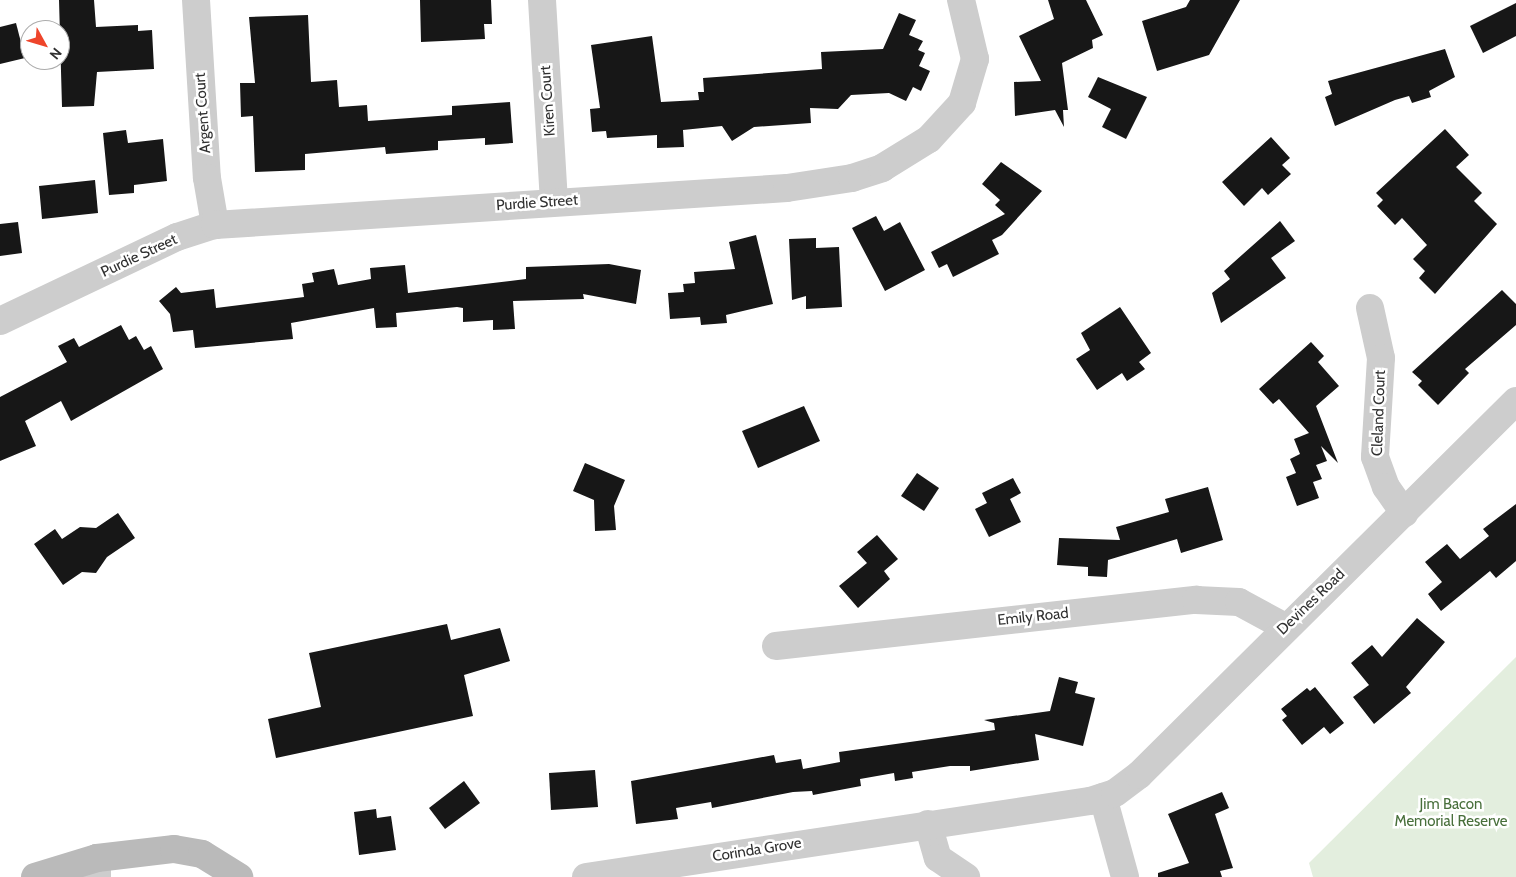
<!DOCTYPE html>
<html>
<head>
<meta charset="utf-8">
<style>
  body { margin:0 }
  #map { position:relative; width:1516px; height:877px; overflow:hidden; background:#fff; font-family:Cabin,sans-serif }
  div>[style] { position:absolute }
  .green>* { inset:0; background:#e3eede }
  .building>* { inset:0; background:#171717 }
  .street>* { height:28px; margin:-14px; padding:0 14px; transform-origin:14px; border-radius:14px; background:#cdcdcd }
  .secondary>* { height:28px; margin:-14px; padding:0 14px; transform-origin:14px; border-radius:14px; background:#bababa }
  span { translate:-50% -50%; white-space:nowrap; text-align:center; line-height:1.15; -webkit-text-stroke:5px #fff; paint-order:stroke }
  .street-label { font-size:15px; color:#303030 }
  .park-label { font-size:15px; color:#486f3b }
  .north { position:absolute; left:20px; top:20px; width:50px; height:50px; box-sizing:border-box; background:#fff; border:1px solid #acacac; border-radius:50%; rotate:129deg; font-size:14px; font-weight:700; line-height:20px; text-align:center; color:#303030 }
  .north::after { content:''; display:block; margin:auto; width:18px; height:22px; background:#ee452b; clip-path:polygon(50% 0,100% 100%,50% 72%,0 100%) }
</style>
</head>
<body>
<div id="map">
  <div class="green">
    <i style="clip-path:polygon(1516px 657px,1516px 877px,1313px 877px,1309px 863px)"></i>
  </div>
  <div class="building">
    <i style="clip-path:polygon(59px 0,94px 0,96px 27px,138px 25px,138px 31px,152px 30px,154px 69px,97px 72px,94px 106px,62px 107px)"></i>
    <i style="clip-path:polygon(420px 0,491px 0,492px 24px,484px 24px,485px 39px,421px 42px)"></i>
    <i style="clip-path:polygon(1048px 0,1086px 0,1103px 35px,1092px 40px,1093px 48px,1062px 63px,1068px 110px,1063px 110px,1064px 127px,1055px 110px,1015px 116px,1014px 82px,1041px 81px,1019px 36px,1054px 19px)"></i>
    <i style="clip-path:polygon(1190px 0,1240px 0,1209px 55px,1157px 71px,1142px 21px,1186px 7px)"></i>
    <i style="clip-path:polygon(1516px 3px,1516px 36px,1483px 53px,1470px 26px)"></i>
    <i style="clip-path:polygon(899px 13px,916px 20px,909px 35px,923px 41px,918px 50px,925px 53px,919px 66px,930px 71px,921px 91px,913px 87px,906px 101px,889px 93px,851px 95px,838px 109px,810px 108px,811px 123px,754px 127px,732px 141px,722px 126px,683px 130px,684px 147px,657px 148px,657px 135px,607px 138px,606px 131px,592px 132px,590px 109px,600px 108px,591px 45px,652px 36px,661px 102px,699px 100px,698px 92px,704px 92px,703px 78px,822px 69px,821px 52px,883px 49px)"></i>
    <i style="clip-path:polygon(308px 15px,311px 82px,337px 80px,339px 107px,367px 105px,368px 121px,452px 115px,452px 106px,510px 102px,513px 143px,485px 145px,485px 138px,438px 141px,438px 150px,386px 154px,385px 147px,305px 154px,305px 170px,255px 172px,253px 116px,241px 117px,240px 83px,255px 83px,249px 17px)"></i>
    <i style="clip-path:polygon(16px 23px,25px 58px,0 64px,0 27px)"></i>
    <i style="clip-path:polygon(1445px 49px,1455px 77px,1429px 91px,1431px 97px,1412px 103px,1409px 96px,1395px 100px,1335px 126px,1325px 97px,1332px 94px,1328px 81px)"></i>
    <i style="clip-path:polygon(1098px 77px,1147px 97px,1126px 139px,1102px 127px,1111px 109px,1088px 97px)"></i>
    <i style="clip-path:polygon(1445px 129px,1469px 155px,1456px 167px,1482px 193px,1474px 201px,1497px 224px,1435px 294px,1419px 278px,1425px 271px,1413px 259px,1427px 245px,1402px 218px,1395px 225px,1377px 206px,1383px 200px,1376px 193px)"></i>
    <i style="clip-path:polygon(126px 130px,128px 143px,163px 139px,167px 181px,134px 185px,134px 193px,109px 195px,103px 133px)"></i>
    <i style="clip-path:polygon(1271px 137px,1290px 158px,1282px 165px,1291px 174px,1268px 195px,1262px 188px,1244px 206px,1222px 182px)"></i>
    <i style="clip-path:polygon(1001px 162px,1042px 191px,1002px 235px,992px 240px,999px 254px,953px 277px,947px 264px,939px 268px,931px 252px,1005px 214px,995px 205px,1000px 200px,982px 184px)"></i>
    <i style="clip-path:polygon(95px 180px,98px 213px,42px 219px,39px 186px)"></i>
    <i style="clip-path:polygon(876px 216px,884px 231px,900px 222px,925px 270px,885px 291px,852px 228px)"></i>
    <i style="clip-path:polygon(1280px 221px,1295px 241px,1271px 258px,1286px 278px,1221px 323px,1212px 293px,1230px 279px,1224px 271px)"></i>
    <i style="clip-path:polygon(18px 222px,22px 253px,0 256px,0 224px)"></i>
    <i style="clip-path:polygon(756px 235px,773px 304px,726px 315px,727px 323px,701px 325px,700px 317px,670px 319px,668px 293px,684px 292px,683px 284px,695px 283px,694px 272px,735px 269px,729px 242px)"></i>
    <i style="clip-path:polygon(816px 238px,816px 248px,839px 247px,842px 307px,806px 309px,806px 296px,792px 300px,789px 239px)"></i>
    <i style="clip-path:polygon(609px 264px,641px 270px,636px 304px,583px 294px,584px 299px,513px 301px,515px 329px,493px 330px,493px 320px,463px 322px,463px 308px,457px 307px,396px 313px,397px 327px,376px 328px,374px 308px,291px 323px,293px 339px,195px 348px,193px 330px,173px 332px,170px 314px,159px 301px,176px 287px,181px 293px,214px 289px,216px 308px,304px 297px,302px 284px,314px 282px,312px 273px,334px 269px,338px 285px,371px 279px,370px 268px,405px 265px,408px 293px,526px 279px,526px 267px)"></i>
    <i style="clip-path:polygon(1502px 290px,1516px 304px,1516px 325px,1465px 369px,1469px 373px,1438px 405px,1418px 385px,1422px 381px,1412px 372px)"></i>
    <i style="clip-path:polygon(1120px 307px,1151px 353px,1139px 362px,1145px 369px,1127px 381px,1122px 373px,1097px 390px,1076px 359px,1090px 350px,1081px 333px)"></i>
    <i style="clip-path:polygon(121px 325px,129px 340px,136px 336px,144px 350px,151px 346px,163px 369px,71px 421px,61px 401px,25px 421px,36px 446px,0 461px,0 397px,67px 362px,58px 346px,74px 338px,79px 347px)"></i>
    <i style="clip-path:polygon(1311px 342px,1324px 356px,1318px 362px,1339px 386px,1316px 406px,1338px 463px,1321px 446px,1327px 461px,1316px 465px,1322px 479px,1313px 482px,1319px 498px,1297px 506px,1286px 477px,1296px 473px,1290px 459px,1300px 454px,1294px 439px,1309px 433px,1279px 399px,1273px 404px,1259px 389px)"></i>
    <i style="clip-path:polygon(804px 406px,820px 441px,758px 468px,742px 431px)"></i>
    <i style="clip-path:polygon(585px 463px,625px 480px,614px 506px,616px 530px,595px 531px,594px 500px,573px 491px)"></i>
    <i style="clip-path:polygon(917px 473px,939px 488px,924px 511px,901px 496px)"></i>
    <i style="clip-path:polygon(1013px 478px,1021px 493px,1010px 499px,1021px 522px,989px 537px,975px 509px,987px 503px,982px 493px)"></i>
    <i style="clip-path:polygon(1208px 487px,1223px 540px,1181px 553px,1177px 539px,1108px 560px,1107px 577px,1088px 576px,1088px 567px,1057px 565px,1059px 538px,1120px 540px,1116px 527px,1169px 512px,1165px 499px)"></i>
    <i style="clip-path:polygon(1516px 504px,1516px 561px,1496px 578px,1490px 571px,1441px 611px,1428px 594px,1442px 582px,1425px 562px,1447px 544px,1460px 559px,1489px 536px,1483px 529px)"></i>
    <i style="clip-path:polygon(118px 513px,135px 538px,107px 557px,96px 573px,82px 572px,63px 585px,34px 544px,55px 529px,62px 539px,80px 527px,96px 528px)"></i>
    <i style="clip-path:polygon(877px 535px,898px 559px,884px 571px,890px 579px,858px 608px,839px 586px,867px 563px,857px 552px)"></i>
    <i style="clip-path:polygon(1417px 618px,1445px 642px,1406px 687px,1411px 693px,1374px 724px,1353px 697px,1369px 685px,1351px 663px,1372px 645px,1382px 657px)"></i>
    <i style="clip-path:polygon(447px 624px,451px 640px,500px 628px,510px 661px,464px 675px,473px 716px,276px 758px,268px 719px,321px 707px,309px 653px)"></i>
    <i style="clip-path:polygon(1059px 677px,1078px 682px,1075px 693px,1095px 698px,1083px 746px,1035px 734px,1039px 760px,970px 771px,970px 766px,950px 766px,912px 772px,913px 778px,895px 781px,894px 773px,860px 779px,861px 786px,813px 795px,812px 791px,793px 792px,712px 808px,711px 802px,676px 808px,678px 819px,636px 824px,631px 781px,774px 755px,776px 763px,801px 759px,803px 769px,840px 762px,839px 752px,995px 730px,994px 723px,984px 720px,1050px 711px)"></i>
    <i style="clip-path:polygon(1315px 687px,1344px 723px,1330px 734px,1324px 727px,1302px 745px,1282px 720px,1287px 716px,1281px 709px,1307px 688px,1310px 691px)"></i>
    <i style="clip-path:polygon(595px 770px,598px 807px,551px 810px,549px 773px)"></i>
    <i style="clip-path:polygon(464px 781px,480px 803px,445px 829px,429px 808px)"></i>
    <i style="clip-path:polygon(1222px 792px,1229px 808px,1215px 814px,1233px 868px,1220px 871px,1222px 877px,1158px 877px,1158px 873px,1189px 863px,1168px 814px)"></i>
    <i style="clip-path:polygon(376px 809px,377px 818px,391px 816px,396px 850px,359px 855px,354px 812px)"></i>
  </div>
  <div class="street">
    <i style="left:196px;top:0;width:178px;rotate:86.5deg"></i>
    <i style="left:207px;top:178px;width:48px;rotate:80.3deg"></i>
    <i style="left:542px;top:0;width:202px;rotate:86.6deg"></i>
    <i style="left:1370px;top:308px;width:51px;rotate:77.6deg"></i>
    <i style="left:1381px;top:358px;width:99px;rotate:93.5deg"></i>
    <i style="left:1375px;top:457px;width:32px;rotate:70deg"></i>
    <i style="left:1386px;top:487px;width:32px;rotate:55deg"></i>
    <i style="left:0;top:321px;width:196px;rotate:-25.4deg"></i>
    <i style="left:177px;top:237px;width:40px;rotate:-18deg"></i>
    <i style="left:215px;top:225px;width:573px;rotate:-3.7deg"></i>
    <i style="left:787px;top:188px;width:66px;rotate:-8.7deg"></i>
    <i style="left:852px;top:178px;width:32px;rotate:-18deg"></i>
    <i style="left:882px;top:168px;width:55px;rotate:-31.7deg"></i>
    <i style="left:929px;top:139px;width:49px;rotate:-47.5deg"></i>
    <i style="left:962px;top:103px;width:46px;rotate:-73.5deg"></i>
    <i style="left:975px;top:59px;width:61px;rotate:-103.3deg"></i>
    <i style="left:776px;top:646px;width:423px;rotate:-6.3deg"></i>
    <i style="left:1196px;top:600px;width:43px;rotate:2.7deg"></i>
    <i style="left:1239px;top:602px;width:52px;rotate:28.5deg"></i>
    <i style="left:1103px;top:797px;width:83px;rotate:74.6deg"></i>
    <i style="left:928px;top:824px;width:35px;rotate:74deg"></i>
    <i style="left:938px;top:858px;width:34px;rotate:34deg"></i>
    <i style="left:97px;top:858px;width:19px;rotate:90deg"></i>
    <i style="left:586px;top:877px;width:510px;rotate:-8.58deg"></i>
    <i style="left:1090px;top:801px;width:26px;rotate:-18deg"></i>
    <i style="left:1115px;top:793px;width:30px;rotate:-37deg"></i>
    <i style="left:1139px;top:775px;width:531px;rotate:-44.77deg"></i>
  </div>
  <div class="secondary">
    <i style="left:35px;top:877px;width:65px;rotate:-17deg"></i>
    <i style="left:97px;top:858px;width:78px;rotate:-6.7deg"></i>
    <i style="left:174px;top:849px;width:28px;rotate:10deg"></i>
    <i style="left:202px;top:854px;width:44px;rotate:31.9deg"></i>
  </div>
  <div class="street-label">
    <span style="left:548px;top:101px;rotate:-94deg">Kiren Court</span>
    <span style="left:203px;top:113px;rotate:-94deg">Argent Court</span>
    <span style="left:537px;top:203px;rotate:-4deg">Purdie Street</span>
    <span style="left:139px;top:256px;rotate:-25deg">Purdie Street</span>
    <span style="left:1379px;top:413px;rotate:-88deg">Cleland Court</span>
    <span style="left:1311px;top:602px;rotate:-44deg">Devines Road</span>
    <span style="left:1033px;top:617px;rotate:-6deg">Emily Road</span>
    <span style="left:757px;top:850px;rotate:-9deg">Corinda Grove</span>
  </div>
  <div class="park-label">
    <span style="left:1451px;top:813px">Jim Bacon<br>Memorial Reserve</span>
  </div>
  <div class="north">N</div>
</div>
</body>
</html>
